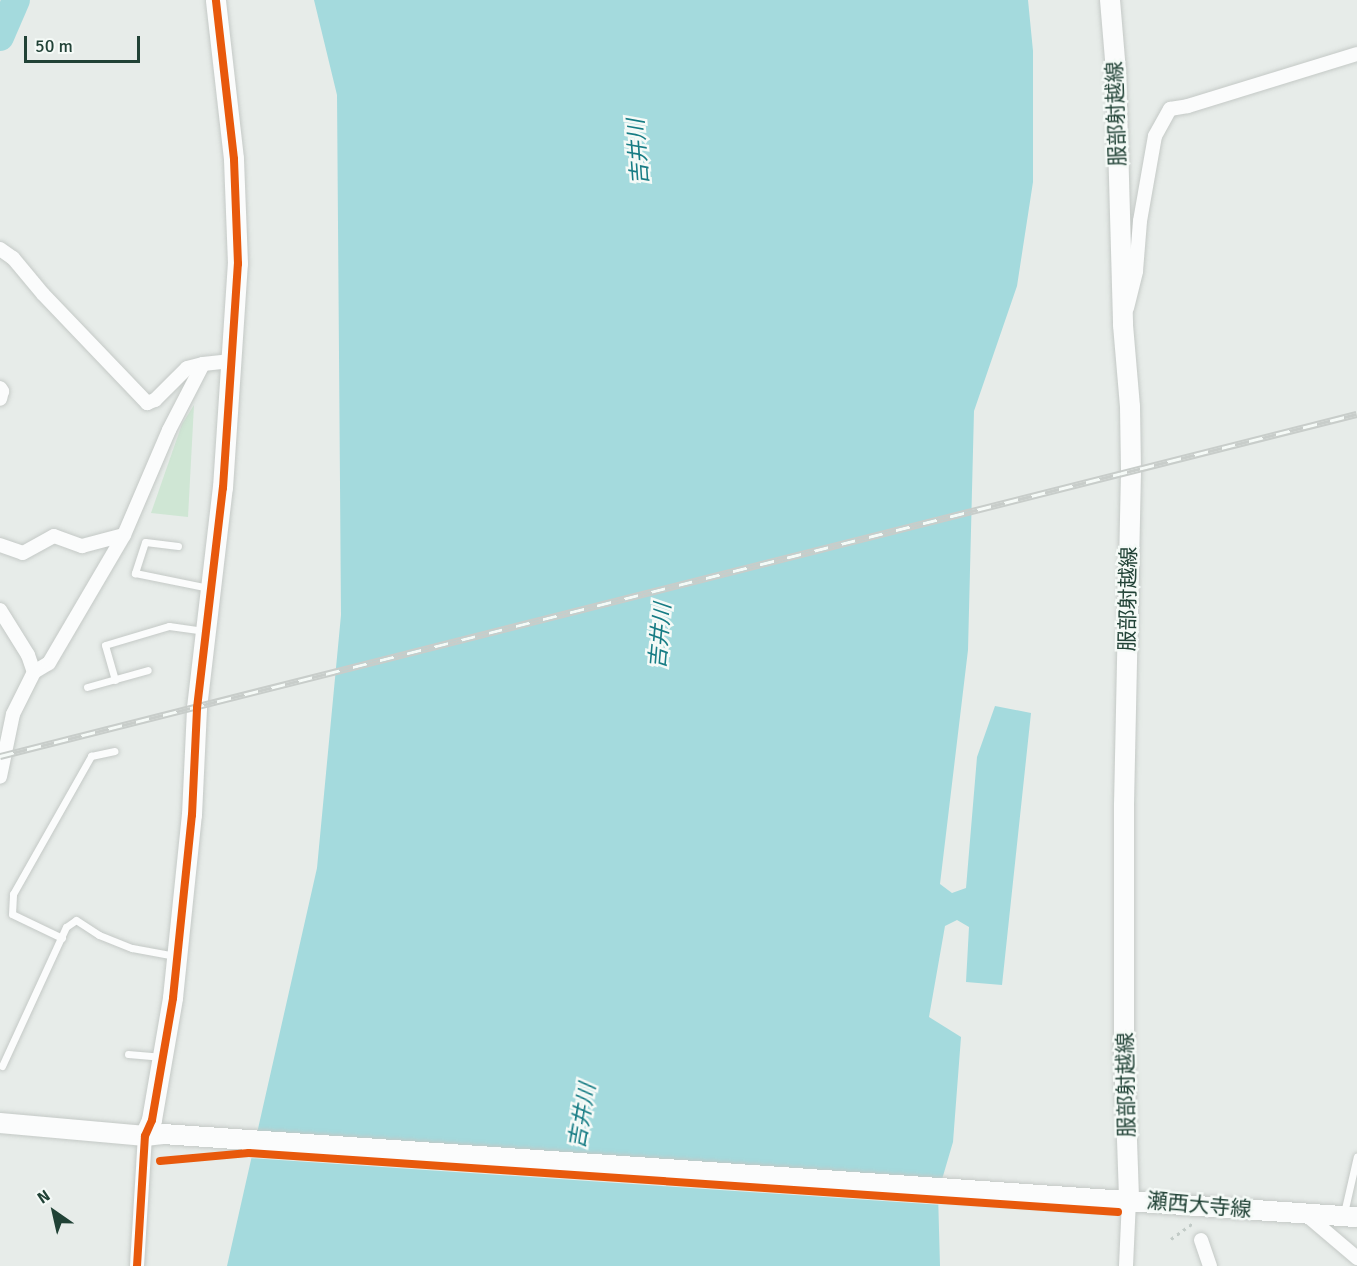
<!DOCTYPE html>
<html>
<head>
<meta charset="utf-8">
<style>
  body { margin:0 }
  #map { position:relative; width:1357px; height:1266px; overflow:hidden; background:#e7ece9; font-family:Signika,"Noto Sans JP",sans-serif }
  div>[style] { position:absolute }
  .green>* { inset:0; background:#cfe6d4 }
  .water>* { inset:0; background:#a4dadd }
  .pier>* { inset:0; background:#e7ece9 }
  .river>* { height:28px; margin:-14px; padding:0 14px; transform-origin:14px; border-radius:14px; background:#a4dadd }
  .path>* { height:3px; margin-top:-1.5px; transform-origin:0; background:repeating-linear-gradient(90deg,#c2cbc7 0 3px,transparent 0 7.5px) }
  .roads { filter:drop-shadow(0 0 2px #c4c9c6) drop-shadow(0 0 2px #c4c9c6) }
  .lane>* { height:7px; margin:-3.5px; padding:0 3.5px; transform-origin:3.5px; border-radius:3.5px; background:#fbfcfc }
  .street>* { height:14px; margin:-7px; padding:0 7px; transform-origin:7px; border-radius:7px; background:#fbfcfc }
  .secondary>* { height:20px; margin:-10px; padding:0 10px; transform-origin:10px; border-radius:10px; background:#fbfcfc }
  .rail>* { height:7px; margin-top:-3.5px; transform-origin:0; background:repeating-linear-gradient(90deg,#f5faf7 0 14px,#c8cdca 0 28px); box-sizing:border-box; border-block:2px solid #c8cdca }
  .cycleway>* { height:8px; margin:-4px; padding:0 4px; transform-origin:4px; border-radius:4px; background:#e8590c }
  span { translate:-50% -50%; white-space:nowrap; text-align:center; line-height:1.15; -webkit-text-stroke:5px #f5faf7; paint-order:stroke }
  .street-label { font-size:21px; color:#214236 }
  .water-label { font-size:22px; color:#167c84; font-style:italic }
  .north { position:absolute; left:24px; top:1182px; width:60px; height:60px; -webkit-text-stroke:4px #f5faf7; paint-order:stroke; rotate:326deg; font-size:16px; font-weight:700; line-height:24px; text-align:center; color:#214236 }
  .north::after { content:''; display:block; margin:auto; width:21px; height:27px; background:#214236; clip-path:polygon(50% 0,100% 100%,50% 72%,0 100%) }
  .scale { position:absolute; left:24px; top:36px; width:116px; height:27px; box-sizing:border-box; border:3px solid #214236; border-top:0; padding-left:8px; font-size:18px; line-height:21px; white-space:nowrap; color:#214236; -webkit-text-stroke:4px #f5faf7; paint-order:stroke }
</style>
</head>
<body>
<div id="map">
  <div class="green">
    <i style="clip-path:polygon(194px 405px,188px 517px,151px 513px,182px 424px)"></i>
  </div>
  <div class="water">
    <i style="clip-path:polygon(314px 0,1028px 0,1033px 51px,1033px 182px,1017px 286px,974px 411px,968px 650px,940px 884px,952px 893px,966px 888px,977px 757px,995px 706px,1031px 713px,1002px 985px,966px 982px,969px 927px,957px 920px,945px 926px,929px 1017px,961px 1037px,953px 1142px,938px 1193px,940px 1266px,227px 1266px,317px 868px,341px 615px,337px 95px)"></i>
  </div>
  <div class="pier">
    <i style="clip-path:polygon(254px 1132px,941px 1193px,942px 1205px,249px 1158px)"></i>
  </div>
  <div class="river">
    <i style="left:0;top:37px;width:40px;rotate:-66.6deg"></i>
  </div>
  <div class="path">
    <i style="left:1171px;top:1239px;width:29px;rotate:-36deg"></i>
  </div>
  <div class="roads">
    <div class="lane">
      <i style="left:178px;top:546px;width:33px;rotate:-173deg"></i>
      <i style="left:145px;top:542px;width:33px;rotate:108deg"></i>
      <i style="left:135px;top:573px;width:76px;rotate:11.5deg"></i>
      <i style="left:115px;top:680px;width:36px;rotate:-106deg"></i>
      <i style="left:105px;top:645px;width:67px;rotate:-16.5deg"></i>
      <i style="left:169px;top:626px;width:35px;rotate:8deg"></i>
      <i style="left:87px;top:687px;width:63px;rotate:-15.6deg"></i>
      <i style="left:62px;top:938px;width:55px;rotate:-154.4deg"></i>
      <i style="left:12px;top:914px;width:20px;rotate:-87deg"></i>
      <i style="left:13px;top:894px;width:159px;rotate:-60.5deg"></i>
      <i style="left:91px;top:756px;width:24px;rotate:-12deg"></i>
      <i style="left:128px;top:1054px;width:32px;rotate:5deg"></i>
      <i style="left:2px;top:1066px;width:153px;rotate:-65.3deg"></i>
      <i style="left:66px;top:927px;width:12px;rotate:-35deg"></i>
      <i style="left:76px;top:920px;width:27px;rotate:33deg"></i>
      <i style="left:99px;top:935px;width:35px;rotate:22deg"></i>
      <i style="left:132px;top:948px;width:44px;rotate:10.5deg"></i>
      <i style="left:1344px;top:1213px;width:58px;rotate:-77.2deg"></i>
    </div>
    <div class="street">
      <i style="left:0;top:249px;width:16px;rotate:35deg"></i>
      <i style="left:13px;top:258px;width:47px;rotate:50.2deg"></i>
      <i style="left:43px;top:294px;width:151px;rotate:46.3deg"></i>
      <i style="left:147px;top:403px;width:9px;rotate:-21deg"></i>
      <i style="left:155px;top:400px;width:45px;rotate:-45deg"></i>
      <i style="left:187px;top:368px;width:16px;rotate:-14deg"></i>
      <i style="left:1127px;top:308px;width:38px;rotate:-76deg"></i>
      <i style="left:1136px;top:271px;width:50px;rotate:-85.4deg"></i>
      <i style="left:1140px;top:221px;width:86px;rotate:-80deg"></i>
      <i style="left:1155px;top:136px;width:31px;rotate:-61deg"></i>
      <i style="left:1170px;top:109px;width:18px;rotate:-9deg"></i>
      <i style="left:1188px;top:106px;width:177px;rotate:-17.1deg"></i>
      <i style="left:0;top:388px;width:4px;rotate:56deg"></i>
      <i style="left:2px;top:391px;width:8px;rotate:104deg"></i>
      <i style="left:0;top:545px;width:24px;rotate:19deg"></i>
      <i style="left:23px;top:553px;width:35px;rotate:-29deg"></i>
      <i style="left:54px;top:536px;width:30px;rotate:20deg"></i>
      <i style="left:82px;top:546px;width:43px;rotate:-14.7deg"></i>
      <i style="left:0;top:610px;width:53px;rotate:58.1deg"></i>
      <i style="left:28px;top:655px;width:18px;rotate:71deg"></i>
      <i style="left:34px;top:672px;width:47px;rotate:116.6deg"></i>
      <i style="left:13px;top:714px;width:64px;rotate:101.7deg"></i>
      <i style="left:34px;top:672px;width:17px;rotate:-31deg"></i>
      <i style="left:49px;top:663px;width:148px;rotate:-59.6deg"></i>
      <i style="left:124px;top:535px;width:114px;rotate:-66.8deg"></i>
      <i style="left:169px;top:430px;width:74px;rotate:-62.7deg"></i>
      <i style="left:203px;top:364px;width:28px;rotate:-6deg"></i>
      <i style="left:1304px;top:1213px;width:70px;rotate:40.3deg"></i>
      <i style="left:1201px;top:1240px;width:28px;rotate:71deg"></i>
      <i style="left:137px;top:1266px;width:130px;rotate:-86.5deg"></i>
      <i style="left:1126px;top:1266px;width:67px;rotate:-87.4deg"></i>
    </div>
    <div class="secondary">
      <i style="left:1110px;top:0;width:71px;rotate:85.2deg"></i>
      <i style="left:1116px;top:71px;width:254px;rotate:88.4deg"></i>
      <i style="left:1123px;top:325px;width:82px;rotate:85.1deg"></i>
      <i style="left:1130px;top:407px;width:64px;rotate:89.1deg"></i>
      <i style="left:1131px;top:471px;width:334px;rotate:91.2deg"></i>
      <i style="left:1124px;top:805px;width:249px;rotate:90deg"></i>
      <i style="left:1124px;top:1054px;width:145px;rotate:88deg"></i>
      <i style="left:0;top:1123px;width:146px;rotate:5.1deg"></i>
      <i style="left:145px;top:1136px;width:18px;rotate:-6deg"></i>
      <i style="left:163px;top:1134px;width:1197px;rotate:3.98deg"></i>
      <i style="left:145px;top:1136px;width:17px;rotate:-66deg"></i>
      <i style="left:152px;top:1120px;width:124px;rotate:-80.2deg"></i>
      <i style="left:173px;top:998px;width:184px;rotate:-84.1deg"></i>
      <i style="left:192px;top:815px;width:107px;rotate:-87.3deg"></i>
      <i style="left:197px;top:708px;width:222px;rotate:-83.3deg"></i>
      <i style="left:223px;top:488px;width:225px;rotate:-86.2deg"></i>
      <i style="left:238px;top:264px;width:105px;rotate:-92.2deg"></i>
      <i style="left:234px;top:159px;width:160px;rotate:-96.5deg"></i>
    </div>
  </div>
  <div class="rail">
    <i style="left:0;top:756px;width:1399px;rotate:-14.15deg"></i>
  </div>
  <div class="cycleway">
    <i style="left:160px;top:1161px;width:89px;rotate:-5.1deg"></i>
    <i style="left:249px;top:1153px;width:871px;rotate:3.88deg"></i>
    <i style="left:137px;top:1266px;width:130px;rotate:-86.5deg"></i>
    <i style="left:145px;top:1136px;width:17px;rotate:-66deg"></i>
    <i style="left:152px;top:1120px;width:124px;rotate:-80.2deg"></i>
    <i style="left:173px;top:998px;width:184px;rotate:-84.1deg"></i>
    <i style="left:192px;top:815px;width:107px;rotate:-87.3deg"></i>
    <i style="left:197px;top:708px;width:222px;rotate:-83.3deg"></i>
    <i style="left:223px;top:488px;width:225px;rotate:-86.2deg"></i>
    <i style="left:238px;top:264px;width:105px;rotate:-92.2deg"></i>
    <i style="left:234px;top:159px;width:160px;rotate:-96.5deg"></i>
  </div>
  <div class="street-label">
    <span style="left:1116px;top:114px;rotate:-92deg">服部射越線</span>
    <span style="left:1128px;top:599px;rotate:-89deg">服部射越線</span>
    <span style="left:1126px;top:1085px;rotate:-91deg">服部射越線</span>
    <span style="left:1199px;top:1205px;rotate:5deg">瀬西大寺線</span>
  </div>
  <div class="water-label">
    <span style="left:638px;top:152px;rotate:-94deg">吉井川</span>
    <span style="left:660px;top:636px;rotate:-85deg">吉井川</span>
    <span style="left:582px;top:1116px;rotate:-80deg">吉井川</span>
  </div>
  <div class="north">N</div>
  <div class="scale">50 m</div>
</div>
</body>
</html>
